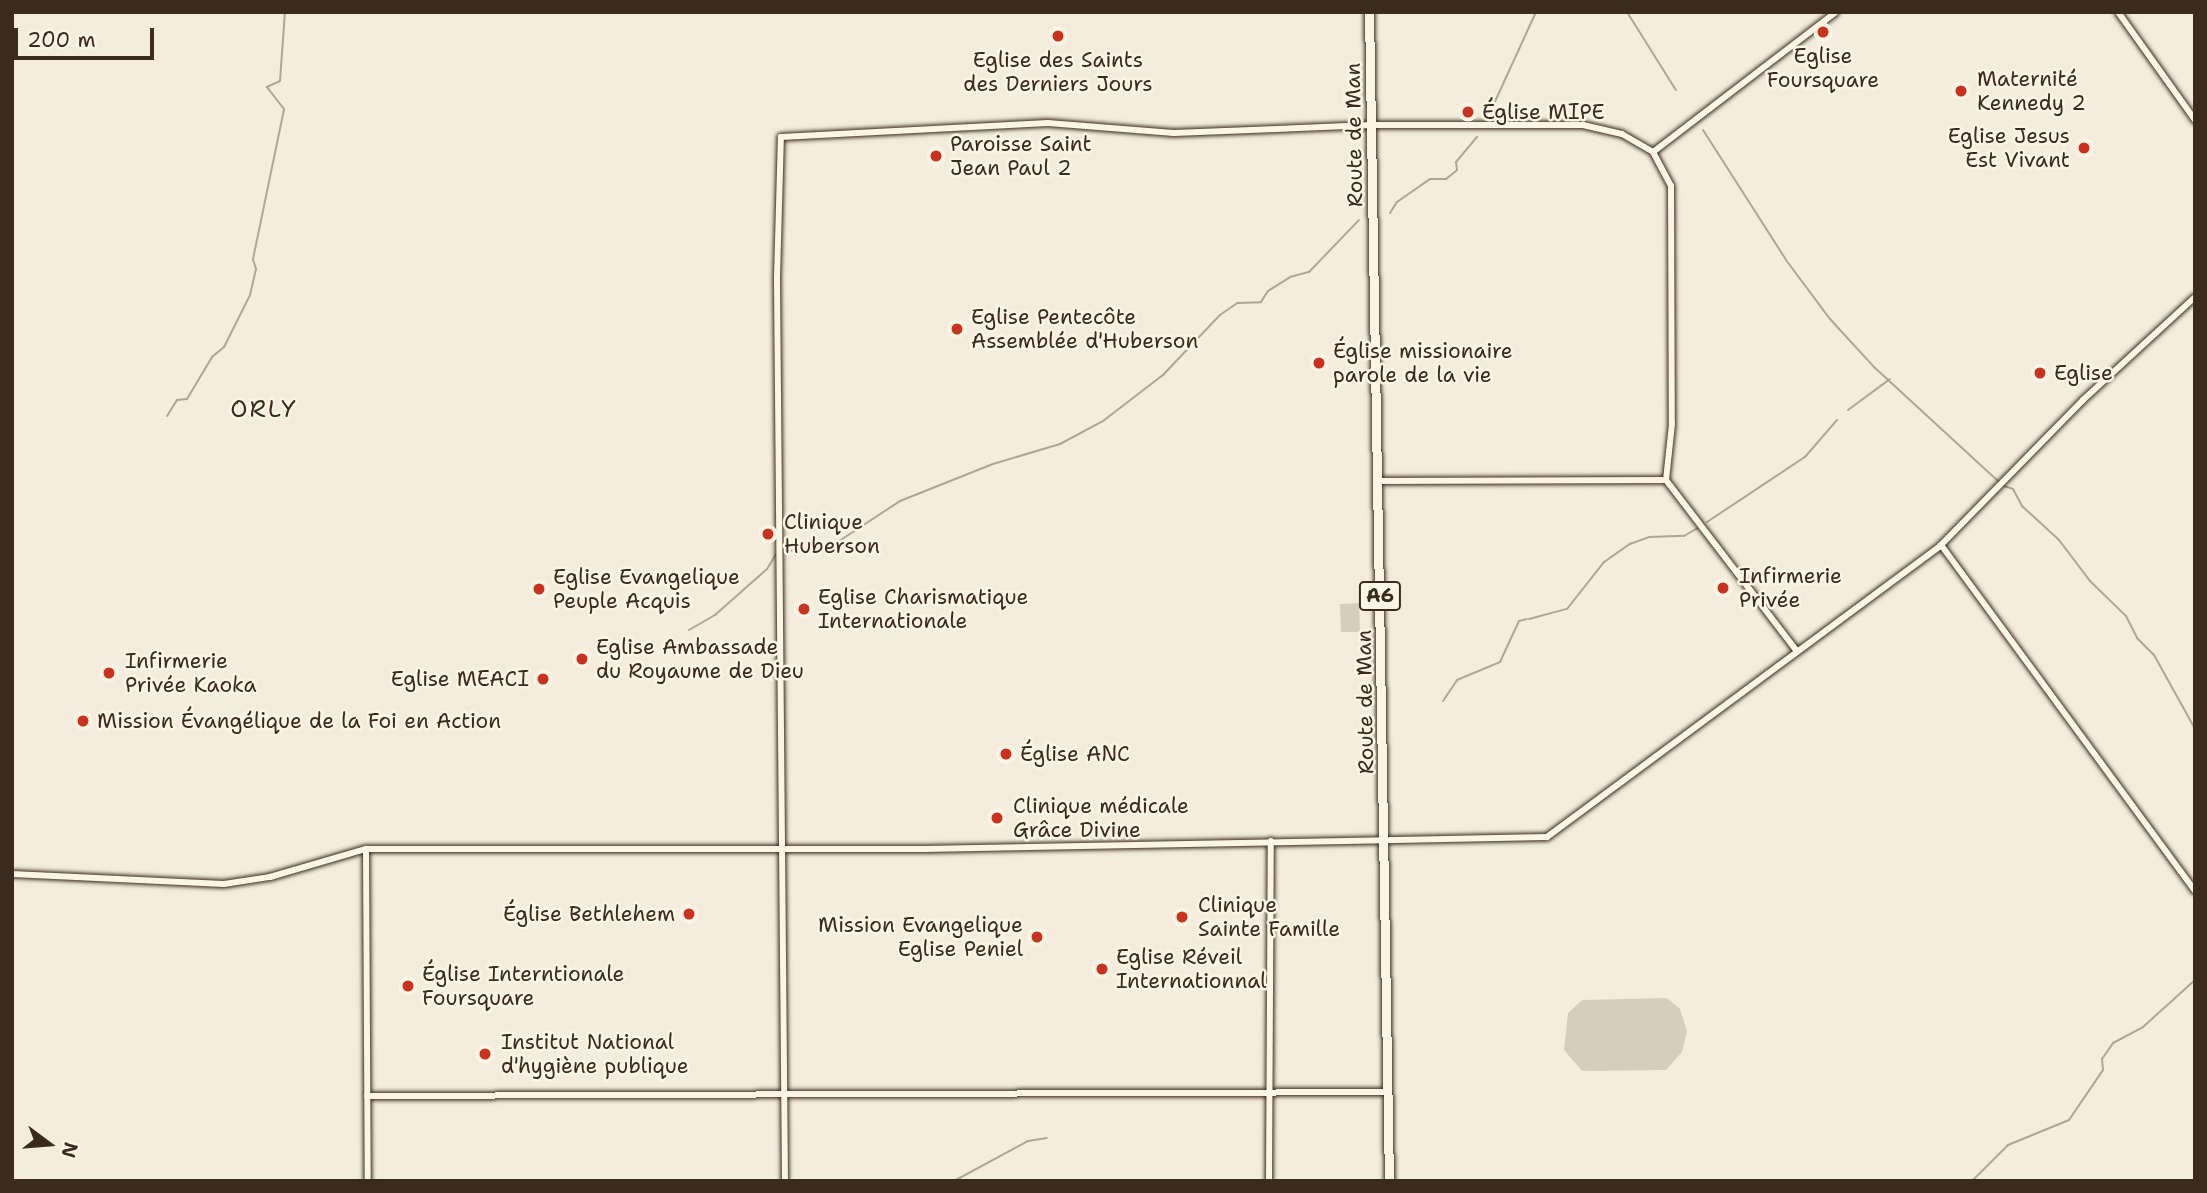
<!DOCTYPE html>
<html>
<head>
<meta charset="utf-8">
<style>
  body { margin:0 }
  #map { position:relative; width:2207px; height:1193px; overflow:hidden; background:#f4eddd; font-family:"Shantell Sans",sans-serif }
  div>[style] { position:absolute }
  .green>* { inset:0; background:#d6cdbd }
  .stream>* { height:2px; margin:-1px; padding:0 1px; transform-origin:1px; border-radius:1px; background:#b0a596 }
  .roads { filter:drop-shadow(0 0 2px #3b2a1e) drop-shadow(0 0 2px #3b2a1e) }
  .minor>* { height:6px; margin:-3px; padding:0 3px; transform-origin:3px; border-radius:3px; background:#fcf5e5 }
  .highway>* { height:9px; margin:-4.5px; padding:0 4.5px; transform-origin:4.5px; border-radius:4.5px; background:#fcf5e5 }
  .dots>* { width:19px; height:19px; translate:-50% -50%; box-sizing:border-box; border:4px solid #fcf5e5; border-radius:50% }
  span { translate:-50% -50%; white-space:nowrap; text-align:center; line-height:1.15; -webkit-text-stroke:5px #fcf5e5; paint-order:stroke }
  .shield-label span { padding:2px 5px; background:#fcf5e5; border:2px solid; border-radius:5px; -webkit-text-stroke-width:0 }
  .shield-label { font-size:19px; color:#3b2a1e; font-weight:700 }
  .poi-label { font-size:21px; color:#3b2a1e }
  .left { translate:0 -50%; text-align:left }
  .right { translate:-100% -50%; text-align:right }
  .street-label { font-size:21px; color:#3b2a1e }
  .quarter-label { font-size:24px; color:#3b2a1e; letter-spacing:2px }
  .frame { position:absolute; inset:0; border:14px solid #3b2a1e; pointer-events:none }
  .north { position:absolute; left:14px; top:1109px; width:70px; height:70px; -webkit-text-stroke:5px #fcf5e5; paint-order:stroke; rotate:106deg; font-size:19px; font-weight:700; line-height:28px; text-align:center; color:#3b2a1e }
  .north::after { content:''; display:block; margin:auto; width:24px; height:32px; background:#3b2a1e; clip-path:polygon(50% 0,100% 100%,50% 72%,0 100%) }
  .scale { position:absolute; left:14px; top:28px; width:140px; height:32px; box-sizing:border-box; border:4px solid #3b2a1e; border-top:0; padding-left:9px; font-size:21px; line-height:24px; white-space:nowrap; color:#3b2a1e; -webkit-text-stroke:5px #fcf5e5; paint-order:stroke }
</style>
</head>
<body>
<div id="map">
  <div class="green">
    <i style="clip-path:polygon(1359px 603px,1360px 632px,1341px 632px,1340px 604px)"></i>
    <i style="clip-path:polygon(1667px 998px,1680px 1009px,1687px 1031px,1682px 1052px,1666px 1070px,1582px 1071px,1564px 1050px,1568px 1013px,1582px 1000px)"></i>
  </div>
  <div class="stream">
    <i style="left:1627px;top:12px;width:92px;rotate:57.9deg"></i>
    <i style="left:1487px;top:119px;width:118px;rotate:-65.4deg"></i>
    <i style="left:1703px;top:130px;width:154px;rotate:57.4deg"></i>
    <i style="left:1786px;top:260px;width:74px;rotate:53.3deg"></i>
    <i style="left:1830px;top:319px;width:65px;rotate:47.5deg"></i>
    <i style="left:1874px;top:367px;width:171px;rotate:42.6deg"></i>
    <i style="left:1390px;top:213px;width:13px;rotate:-58deg"></i>
    <i style="left:1397px;top:202px;width:40px;rotate:-34.9deg"></i>
    <i style="left:1430px;top:179px;width:16px"></i>
    <i style="left:1446px;top:179px;width:14px;rotate:-39deg"></i>
    <i style="left:1457px;top:170px;width:8px;rotate:-97deg"></i>
    <i style="left:1456px;top:162px;width:33px;rotate:-50deg"></i>
    <i style="left:1848px;top:410px;width:52px;rotate:-36.4deg"></i>
    <i style="left:167px;top:416px;width:19px;rotate:-58deg"></i>
    <i style="left:177px;top:400px;width:10px;rotate:-6deg"></i>
    <i style="left:187px;top:399px;width:49px;rotate:-59.2deg"></i>
    <i style="left:212px;top:357px;width:16px;rotate:-40deg"></i>
    <i style="left:224px;top:347px;width:58px;rotate:-63.4deg"></i>
    <i style="left:250px;top:295px;width:27px;rotate:-77deg"></i>
    <i style="left:256px;top:269px;width:10px;rotate:-107deg"></i>
    <i style="left:253px;top:259px;width:153px;rotate:-78.3deg"></i>
    <i style="left:284px;top:109px;width:28px;rotate:-128deg"></i>
    <i style="left:267px;top:87px;width:14px;rotate:-25deg"></i>
    <i style="left:280px;top:81px;width:69px;rotate:-85.9deg"></i>
    <i style="left:2004px;top:486px;width:9px;rotate:18deg"></i>
    <i style="left:2013px;top:489px;width:19px;rotate:62deg"></i>
    <i style="left:2022px;top:506px;width:50px;rotate:42.6deg"></i>
    <i style="left:2059px;top:540px;width:51px;rotate:52.9deg"></i>
    <i style="left:2090px;top:581px;width:50px;rotate:44.2deg"></i>
    <i style="left:2126px;top:616px;width:25px;rotate:63deg"></i>
    <i style="left:2137px;top:638px;width:24px;rotate:45deg"></i>
    <i style="left:2154px;top:655px;width:85px;rotate:61deg"></i>
    <i style="left:1707px;top:522px;width:118px;rotate:-33.6deg"></i>
    <i style="left:1805px;top:457px;width:49px;rotate:-49.1deg"></i>
    <i style="left:786px;top:551px;width:44px;rotate:-5.2deg"></i>
    <i style="left:830px;top:547px;width:84px;rotate:-33.3deg"></i>
    <i style="left:900px;top:501px;width:100px;rotate:-21.7deg"></i>
    <i style="left:993px;top:464px;width:70px;rotate:-16.6deg"></i>
    <i style="left:1060px;top:444px;width:49px;rotate:-28.1deg"></i>
    <i style="left:1103px;top:421px;width:76px;rotate:-37.5deg"></i>
    <i style="left:1163px;top:375px;width:83px;rotate:-46.5deg"></i>
    <i style="left:1220px;top:315px;width:21px;rotate:-35deg"></i>
    <i style="left:1237px;top:303px;width:24px;rotate:-2deg"></i>
    <i style="left:1261px;top:302px;width:13px;rotate:-58deg"></i>
    <i style="left:1268px;top:291px;width:26px;rotate:-32deg"></i>
    <i style="left:1290px;top:277px;width:20px;rotate:-15deg"></i>
    <i style="left:1309px;top:272px;width:72px;rotate:-46.1deg"></i>
    <i style="left:1529px;top:619px;width:39px;rotate:-15deg"></i>
    <i style="left:1567px;top:609px;width:60px;rotate:-51.8deg"></i>
    <i style="left:1604px;top:562px;width:32px;rotate:-35deg"></i>
    <i style="left:1630px;top:544px;width:20px;rotate:-20deg"></i>
    <i style="left:1649px;top:537px;width:35px;rotate:-2deg"></i>
    <i style="left:1684px;top:536px;width:16px;rotate:-30deg"></i>
    <i style="left:689px;top:630px;width:30px;rotate:-30deg"></i>
    <i style="left:715px;top:615px;width:69px;rotate:-41.5deg"></i>
    <i style="left:767px;top:569px;width:17px;rotate:-59deg"></i>
    <i style="left:1443px;top:701px;width:25px;rotate:-56deg"></i>
    <i style="left:1457px;top:680px;width:47px;rotate:-22.7deg"></i>
    <i style="left:1500px;top:662px;width:45px;rotate:-65.1deg"></i>
    <i style="left:1519px;top:621px;width:8px;rotate:-14deg"></i>
    <i style="left:954px;top:1181px;width:84px;rotate:-28.4deg"></i>
    <i style="left:1028px;top:1141px;width:19px;rotate:-9deg"></i>
    <i style="left:1972px;top:1181px;width:51px;rotate:-45deg"></i>
    <i style="left:2008px;top:1145px;width:66px;rotate:-22.3deg"></i>
    <i style="left:2069px;top:1120px;width:60px;rotate:-55.8deg"></i>
    <i style="left:2103px;top:1070px;width:11px;rotate:-95deg"></i>
    <i style="left:2102px;top:1059px;width:19px;rotate:-55deg"></i>
    <i style="left:2113px;top:1043px;width:34px;rotate:-28deg"></i>
    <i style="left:2143px;top:1027px;width:70px;rotate:-42.1deg"></i>
  </div>
  <div class="roads">
    <div class="minor">
      <i style="left:2118px;top:12px;width:133px;rotate:54.5deg"></i>
      <i style="left:1653px;top:152px;width:230px;rotate:-37.4deg"></i>
      <i style="left:1378px;top:481px;width:288px;rotate:-0.2deg"></i>
      <i style="left:1666px;top:480px;width:214px;rotate:52.6deg"></i>
      <i style="left:1941px;top:545px;width:429px;rotate:53.7deg"></i>
      <i style="left:366px;top:849px;width:332px;rotate:89.7deg"></i>
      <i style="left:12px;top:874px;width:212px;rotate:2.7deg"></i>
      <i style="left:224px;top:884px;width:47px;rotate:-8.7deg"></i>
      <i style="left:270px;top:877px;width:100px;rotate:-16.3deg"></i>
      <i style="left:366px;top:849px;width:558px"></i>
      <i style="left:924px;top:849px;width:623px;rotate:-1.1deg"></i>
      <i style="left:1547px;top:837px;width:490px;rotate:-36.5deg"></i>
      <i style="left:1941px;top:545px;width:203px;rotate:-45.6deg"></i>
      <i style="left:2083px;top:400px;width:152px;rotate:-42.6deg"></i>
      <i style="left:367px;top:1096px;width:1021px;rotate:-0.22deg"></i>
      <i style="left:785px;top:1181px;width:904px;rotate:-90.51deg"></i>
      <i style="left:777px;top:277px;width:140px;rotate:-88.4deg"></i>
      <i style="left:781px;top:137px;width:267px;rotate:-3deg"></i>
      <i style="left:1048px;top:123px;width:126px;rotate:4.5deg"></i>
      <i style="left:1174px;top:133px;width:197px;rotate:-2.3deg"></i>
      <i style="left:1371px;top:125px;width:212px"></i>
      <i style="left:1583px;top:125px;width:40px;rotate:13deg"></i>
      <i style="left:1622px;top:134px;width:36px;rotate:30deg"></i>
      <i style="left:1653px;top:152px;width:38px;rotate:62deg"></i>
      <i style="left:1671px;top:186px;width:238px;rotate:89.8deg"></i>
      <i style="left:1672px;top:424px;width:56px;rotate:96.1deg"></i>
      <i style="left:1269px;top:1181px;width:340px;rotate:-89.7deg"></i>
    </div>
    <div class="highway">
      <i style="left:1369px;top:12px;width:1169px;rotate:89.02deg"></i>
    </div>
  </div>
  <div class="dots">
    <i style="left:1823px;top:32px;background:#c8321e"></i>
    <i style="left:1058px;top:36px;background:#c8321e"></i>
    <i style="left:1961px;top:91px;background:#c8321e"></i>
    <i style="left:1468px;top:112px;background:#c8321e"></i>
    <i style="left:2084px;top:148px;background:#c8321e"></i>
    <i style="left:936px;top:156px;background:#c8321e"></i>
    <i style="left:957px;top:329px;background:#c8321e"></i>
    <i style="left:1319px;top:363px;background:#c8321e"></i>
    <i style="left:2040px;top:373px;background:#c8321e"></i>
    <i style="left:768px;top:534px;background:#c8321e"></i>
    <i style="left:1723px;top:588px;background:#c8321e"></i>
    <i style="left:539px;top:589px;background:#c8321e"></i>
    <i style="left:804px;top:609px;background:#c8321e"></i>
    <i style="left:582px;top:659px;background:#c8321e"></i>
    <i style="left:109px;top:673px;background:#c8321e"></i>
    <i style="left:543px;top:679px;background:#c8321e"></i>
    <i style="left:83px;top:721px;background:#c8321e"></i>
    <i style="left:1006px;top:754px;background:#c8321e"></i>
    <i style="left:997px;top:818px;background:#c8321e"></i>
    <i style="left:689px;top:914px;background:#c8321e"></i>
    <i style="left:1182px;top:917px;background:#c8321e"></i>
    <i style="left:1037px;top:937px;background:#c8321e"></i>
    <i style="left:1102px;top:969px;background:#c8321e"></i>
    <i style="left:408px;top:986px;background:#c8321e"></i>
    <i style="left:485px;top:1054px;background:#c8321e"></i>
  </div>
  <div class="shield-label">
    <span style="left:1380px;top:596px">A6</span>
  </div>
  <div class="poi-label">
    <span style="left:1823px;top:68px">Eglise<br>Foursquare</span>
    <span style="left:1058px;top:72px">Eglise des Saints<br>des Derniers Jours</span>
    <span class="left" style="left:1977px;top:91px">Maternité<br>Kennedy 2</span>
    <span class="left" style="left:1482px;top:112px">Église MIPE</span>
    <span class="right" style="left:2070px;top:148px">Eglise Jesus<br>Est Vivant</span>
    <span class="left" style="left:950px;top:156px">Paroisse Saint<br>Jean Paul 2</span>
    <span class="left" style="left:971px;top:329px">Eglise Pentecôte<br>Assemblée d'Huberson</span>
    <span class="left" style="left:1333px;top:363px">Église missionaire<br>parole de la vie</span>
    <span class="left" style="left:2054px;top:373px">Eglise</span>
    <span class="left" style="left:784px;top:534px">Clinique<br>Huberson</span>
    <span class="left" style="left:1739px;top:588px">Infirmerie<br>Privée</span>
    <span class="left" style="left:553px;top:589px">Eglise Evangelique<br>Peuple Acquis</span>
    <span class="left" style="left:818px;top:609px">Eglise Charismatique<br>Internationale</span>
    <span class="left" style="left:596px;top:659px">Eglise Ambassade<br>du Royaume de Dieu</span>
    <span class="left" style="left:125px;top:673px">Infirmerie<br>Privée Kaoka</span>
    <span class="right" style="left:529px;top:679px">Eglise MEACI</span>
    <span class="left" style="left:97px;top:721px">Mission Évangélique de la Foi en Action</span>
    <span class="left" style="left:1020px;top:754px">Église ANC</span>
    <span class="left" style="left:1013px;top:818px">Clinique médicale<br>Grâce Divine</span>
    <span class="left" style="left:1198px;top:917px">Clinique<br>Sainte Famille</span>
    <span class="right" style="left:675px;top:914px">Église Bethlehem</span>
    <span class="right" style="left:1023px;top:937px">Mission Evangelique<br>Eglise Peniel</span>
    <span class="left" style="left:1116px;top:969px">Eglise Réveil<br>Internationnal</span>
    <span class="left" style="left:422px;top:986px">Église Interntionale<br>Foursquare</span>
    <span class="left" style="left:501px;top:1054px">Institut National<br>d'hygiène publique</span>
  </div>
  <div class="street-label">
    <span style="left:1354px;top:135px;rotate:-91deg">Route de Man</span>
    <span style="left:1365px;top:702px;rotate:-91deg">Route de Man</span>
  </div>
  <div class="quarter-label">
    <span style="left:264px;top:410px">ORLY</span>
  </div>
  <div class="frame"></div>
  <div class="north">N</div>
  <div class="scale">200 m</div>
</div>
</body>
</html>
